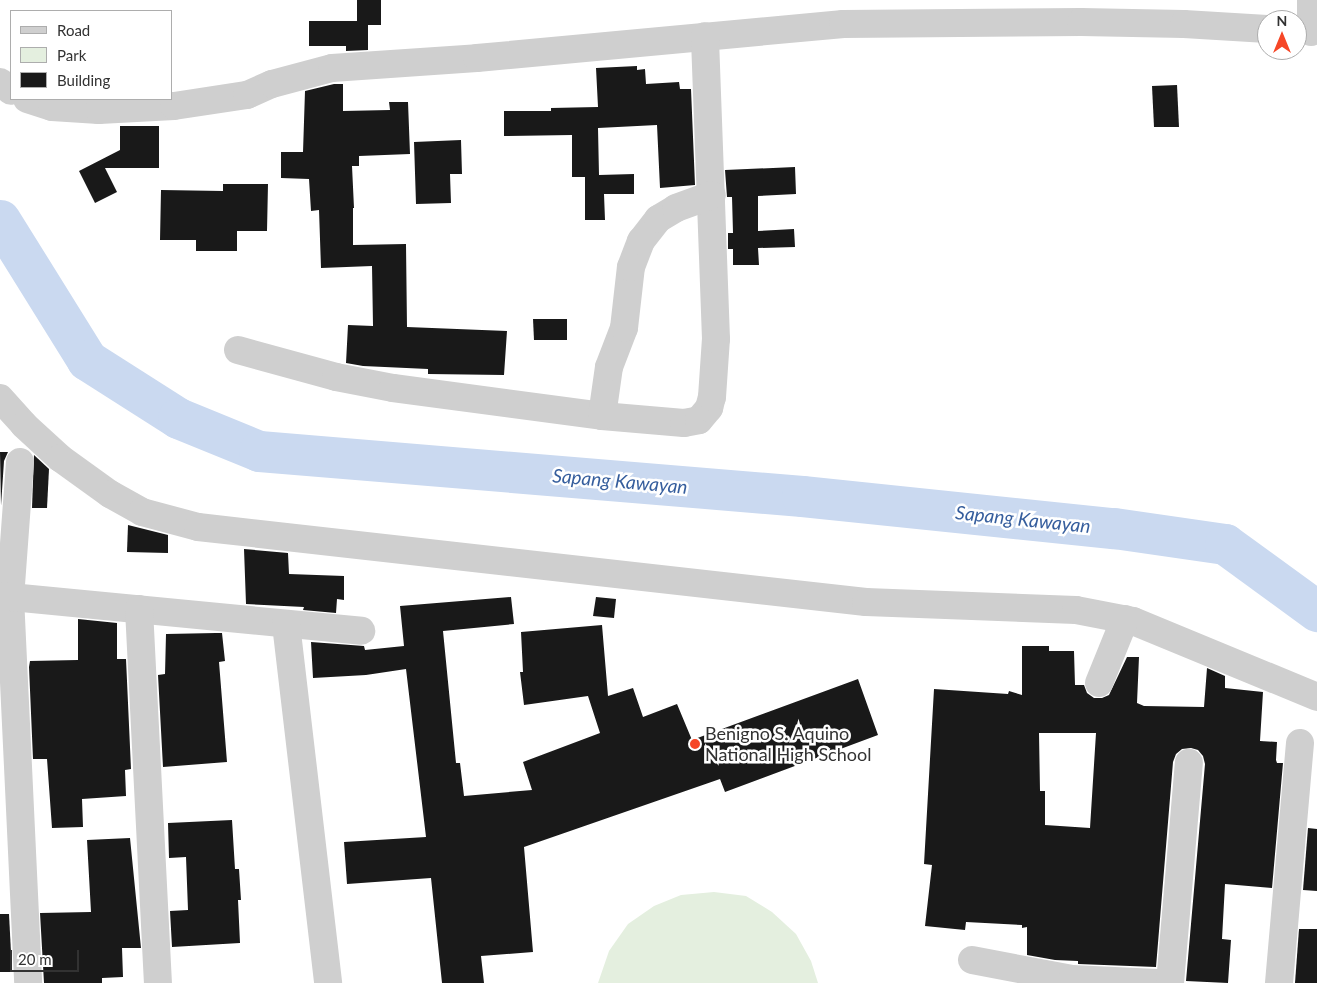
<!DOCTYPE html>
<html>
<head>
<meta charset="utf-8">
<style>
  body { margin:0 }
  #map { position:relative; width:1317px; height:983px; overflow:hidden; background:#fff; font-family:Lato,sans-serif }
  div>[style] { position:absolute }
  .green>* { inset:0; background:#e4efdf }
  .river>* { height:41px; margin:-20.5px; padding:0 20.5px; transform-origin:20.5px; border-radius:20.5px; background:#cad9f0 }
  .building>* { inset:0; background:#191919 }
  .minor>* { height:28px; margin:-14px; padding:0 14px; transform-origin:14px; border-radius:14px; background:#cfcfcf }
  .dots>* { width:14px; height:14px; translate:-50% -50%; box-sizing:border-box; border:2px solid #fff; border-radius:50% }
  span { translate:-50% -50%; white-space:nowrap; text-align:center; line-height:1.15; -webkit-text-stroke:5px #fff; paint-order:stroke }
  .poi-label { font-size:18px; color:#323232 }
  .left { translate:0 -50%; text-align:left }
  .water-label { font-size:19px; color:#365e9d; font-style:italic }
  .legend { position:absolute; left:10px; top:10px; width:162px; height:90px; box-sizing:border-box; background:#fff; border:1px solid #adadad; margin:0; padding:6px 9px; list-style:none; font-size:15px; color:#323232 }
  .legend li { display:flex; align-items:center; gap:10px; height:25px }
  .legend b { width:25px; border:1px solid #adadad }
  .north { position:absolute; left:1257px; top:10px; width:50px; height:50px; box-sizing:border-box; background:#fff; border:1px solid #adadad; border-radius:50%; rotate:0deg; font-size:14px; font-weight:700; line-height:20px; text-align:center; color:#323232 }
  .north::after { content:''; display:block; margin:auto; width:18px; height:22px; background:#f64626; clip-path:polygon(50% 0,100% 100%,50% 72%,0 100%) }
  .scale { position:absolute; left:10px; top:950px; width:69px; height:22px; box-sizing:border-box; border:2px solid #323232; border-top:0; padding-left:6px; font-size:15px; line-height:18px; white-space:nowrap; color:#323232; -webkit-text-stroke:4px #fff; paint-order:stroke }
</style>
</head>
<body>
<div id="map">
  <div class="green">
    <i style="clip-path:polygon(714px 892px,746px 896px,772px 912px,796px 934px,811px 961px,818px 983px,598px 983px,609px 951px,628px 924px,654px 906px,681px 895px)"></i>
  </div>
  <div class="river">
    <i style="left:0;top:220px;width:165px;rotate:58.1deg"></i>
    <i style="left:87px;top:360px;width:108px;rotate:32.5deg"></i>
    <i style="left:178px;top:418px;width:87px;rotate:22.2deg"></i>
    <i style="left:259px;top:451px;width:545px;rotate:4.74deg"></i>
    <i style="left:802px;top:496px;width:314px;rotate:5.9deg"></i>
    <i style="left:1114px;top:528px;width:112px;rotate:8.2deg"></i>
    <i style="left:1225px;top:544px;width:114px;rotate:36.1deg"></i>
  </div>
  <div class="building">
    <i style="clip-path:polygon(357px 0,381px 0,381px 25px,368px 25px,368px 50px,346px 51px,346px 46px,309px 46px,309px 21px,357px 21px)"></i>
    <i style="clip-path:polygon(637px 66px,637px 70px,645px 69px,646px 84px,679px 82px,680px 89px,691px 89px,695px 185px,660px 188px,657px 125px,598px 128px,599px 175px,634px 174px,634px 194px,604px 194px,605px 220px,585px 220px,585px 177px,572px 177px,572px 135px,504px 136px,504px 111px,551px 111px,551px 108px,598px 107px,596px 68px)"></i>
    <i style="clip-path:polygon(334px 84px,343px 84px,343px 111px,390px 110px,389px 102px,408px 102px,410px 154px,359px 156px,359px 166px,352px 166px,354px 208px,353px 208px,353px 245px,406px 244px,407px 327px,507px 331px,504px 375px,428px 374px,428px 369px,363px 366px,346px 363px,348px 325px,373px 326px,372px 266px,321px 268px,319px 210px,311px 211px,309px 179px,281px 178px,281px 152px,303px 152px,305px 91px)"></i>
    <i style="clip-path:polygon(1177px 85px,1179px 127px,1154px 127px,1152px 86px)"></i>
    <i style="clip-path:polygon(120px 126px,159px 126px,159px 168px,105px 168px,117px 192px,95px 203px,79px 171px,120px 150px)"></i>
    <i style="clip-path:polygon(461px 140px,462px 174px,450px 174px,451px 203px,416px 204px,414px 142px)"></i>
    <i style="clip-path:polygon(795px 167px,796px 194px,758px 196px,758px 231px,794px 229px,795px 247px,758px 248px,759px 265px,733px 265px,733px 249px,728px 249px,728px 233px,733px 233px,732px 197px,727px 197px,725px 170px)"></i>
    <i style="clip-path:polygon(223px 184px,268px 184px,267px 231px,237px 231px,237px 251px,196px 251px,196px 240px,160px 240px,161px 190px,223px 191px)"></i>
    <i style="clip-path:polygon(533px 319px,567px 319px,567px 340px,534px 340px)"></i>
    <i style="clip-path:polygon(0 452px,8px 452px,4px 461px,1px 506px)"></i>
    <i style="clip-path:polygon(34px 455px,49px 469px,47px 508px,32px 508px)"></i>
    <i style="clip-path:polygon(128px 525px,168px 535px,168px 553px,127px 552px)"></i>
    <i style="clip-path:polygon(244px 549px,288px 553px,289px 574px,344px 576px,344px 600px,337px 599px,336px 613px,303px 610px,304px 607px,246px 604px)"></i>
    <i style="clip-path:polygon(511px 597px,514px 624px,443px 631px,456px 763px,460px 763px,464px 796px,532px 790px,523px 762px,600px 733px,588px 696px,524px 705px,520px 672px,523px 672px,521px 632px,602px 625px,608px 696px,633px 688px,643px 717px,677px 704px,692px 740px,858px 679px,878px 735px,725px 792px,720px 779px,524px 847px,533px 952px,481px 956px,484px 983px,442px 983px,431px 878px,347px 884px,344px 842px,426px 837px,406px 669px,366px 675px,313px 678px,311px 642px,364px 646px,365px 650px,404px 646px,400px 606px)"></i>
    <i style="clip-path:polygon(596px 597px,616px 599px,614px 618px,593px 616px)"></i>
    <i style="clip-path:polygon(78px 619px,117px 623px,117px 659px,126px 659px,131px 769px,125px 770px,126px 796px,82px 799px,83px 827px,52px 828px,47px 759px,33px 759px,29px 667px,30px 661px,78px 660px)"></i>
    <i style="clip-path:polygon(216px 633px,222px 633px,225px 661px,219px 662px,227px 762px,163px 767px,158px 675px,165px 674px,166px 634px)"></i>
    <i style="clip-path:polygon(evenodd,1022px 646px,1049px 646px,1049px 651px,1074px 651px,1075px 685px,1084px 685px,1087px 693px,1094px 698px,1102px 698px,1109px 695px,1127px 657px,1139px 657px,1137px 703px,1144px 706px,1204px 707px,1207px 668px,1225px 676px,1225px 688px,1263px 692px,1260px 741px,1277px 742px,1276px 760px,1277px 763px,1283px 763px,1272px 888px,1225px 884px,1222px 939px,1231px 940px,1228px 983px,1186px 981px,1205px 764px,1203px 756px,1198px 750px,1191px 748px,1182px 749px,1176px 754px,1173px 762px,1156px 967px,1078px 964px,1078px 961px,1055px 960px,1027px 955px,1027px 927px,1022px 928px,1022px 925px,966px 922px,965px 930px,925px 926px,932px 865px,924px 864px,934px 689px,1008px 694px,1009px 691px,1022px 695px,1022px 646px,1039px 733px,1096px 733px,1090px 828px,1045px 825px,1045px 791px,1040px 791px,1039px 733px)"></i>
    <i style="clip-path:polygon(232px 820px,235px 869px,239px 869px,241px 900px,238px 900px,240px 943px,172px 947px,170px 911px,188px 910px,186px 857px,169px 858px,168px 823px)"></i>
    <i style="clip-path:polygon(1308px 828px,1317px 829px,1317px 891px,1303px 890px)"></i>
    <i style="clip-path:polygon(130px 838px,141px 948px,122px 948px,123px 977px,102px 978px,102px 983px,44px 983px,40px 913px,91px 912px,87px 840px)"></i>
    <i style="clip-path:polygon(0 914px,9px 914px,12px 972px,0 972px)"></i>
    <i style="clip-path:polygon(1299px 929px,1317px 929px,1317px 983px,1295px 983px)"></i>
  </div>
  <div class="minor">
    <i style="left:1311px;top:32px;width:32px;rotate:-90deg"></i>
    <i style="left:0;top:82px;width:14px;rotate:39deg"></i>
    <i style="left:27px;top:99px;width:26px;rotate:18deg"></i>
    <i style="left:52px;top:107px;width:47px;rotate:3.7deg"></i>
    <i style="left:99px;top:110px;width:75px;rotate:-3.1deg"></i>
    <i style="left:174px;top:106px;width:74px;rotate:-8.6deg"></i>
    <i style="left:247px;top:95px;width:27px;rotate:-24deg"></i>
    <i style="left:272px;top:84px;width:62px;rotate:-14.9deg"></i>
    <i style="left:332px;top:68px;width:145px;rotate:-3.9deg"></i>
    <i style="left:477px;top:58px;width:368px;rotate:-5.3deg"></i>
    <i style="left:843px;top:24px;width:238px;rotate:-0.5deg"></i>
    <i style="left:1081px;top:22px;width:103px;rotate:1.1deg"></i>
    <i style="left:1184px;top:24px;width:83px;rotate:3.4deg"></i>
    <i style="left:238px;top:350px;width:102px;rotate:15.4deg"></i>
    <i style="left:336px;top:377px;width:58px;rotate:10.9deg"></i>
    <i style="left:393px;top:388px;width:211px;rotate:7.6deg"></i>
    <i style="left:602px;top:416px;width:82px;rotate:4.9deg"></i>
    <i style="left:684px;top:423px;width:15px;rotate:-11deg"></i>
    <i style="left:699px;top:420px;width:16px;rotate:-50deg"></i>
    <i style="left:709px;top:408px;width:11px;rotate:-75deg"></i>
    <i style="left:712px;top:397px;width:58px;rotate:-86.1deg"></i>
    <i style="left:716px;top:339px;width:303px;rotate:-92.1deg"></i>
    <i style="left:0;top:398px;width:36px;rotate:48deg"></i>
    <i style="left:24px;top:425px;width:49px;rotate:42.5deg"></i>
    <i style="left:60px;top:458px;width:62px;rotate:35.8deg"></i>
    <i style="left:110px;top:494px;width:37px;rotate:29deg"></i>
    <i style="left:142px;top:512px;width:58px;rotate:15deg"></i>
    <i style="left:198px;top:527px;width:672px;rotate:6.41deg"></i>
    <i style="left:866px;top:602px;width:210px;rotate:2.2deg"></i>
    <i style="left:1076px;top:610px;width:58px;rotate:10.9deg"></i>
    <i style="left:1133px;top:621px;width:199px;rotate:22.4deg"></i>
    <i style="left:602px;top:416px;width:49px;rotate:-81.9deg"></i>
    <i style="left:609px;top:367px;width:42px;rotate:-69deg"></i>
    <i style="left:624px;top:328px;width:61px;rotate:-83.5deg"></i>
    <i style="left:631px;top:267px;width:28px;rotate:-69deg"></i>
    <i style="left:641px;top:241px;width:28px;rotate:-52deg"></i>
    <i style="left:658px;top:219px;width:21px;rotate:-31deg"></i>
    <i style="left:676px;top:208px;width:38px;rotate:-20deg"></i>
    <i style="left:20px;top:462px;width:135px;rotate:94.2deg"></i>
    <i style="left:10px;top:597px;width:386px;rotate:87.3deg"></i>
    <i style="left:0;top:596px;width:363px;rotate:5.5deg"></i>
    <i style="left:139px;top:609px;width:374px;rotate:87.1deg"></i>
    <i style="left:286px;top:624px;width:361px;rotate:83.3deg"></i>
    <i style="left:1099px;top:683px;width:69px;rotate:-67.9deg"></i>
    <i style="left:972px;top:960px;width:102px;rotate:10.8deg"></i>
    <i style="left:1072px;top:979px;width:85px;rotate:2.7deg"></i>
    <i style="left:1170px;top:983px;width:221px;rotate:-85.1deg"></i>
    <i style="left:1279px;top:983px;width:241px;rotate:-85deg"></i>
  </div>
  <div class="dots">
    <i style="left:695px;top:744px;background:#f64626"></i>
  </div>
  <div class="poi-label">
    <span class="left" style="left:705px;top:744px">Benigno S. Aquino<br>National High School</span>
  </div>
  <div class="water-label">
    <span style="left:620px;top:481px;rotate:5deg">Sapang Kawayan</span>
    <span style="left:1023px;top:519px;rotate:6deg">Sapang Kawayan</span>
  </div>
  <ul class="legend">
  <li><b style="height:6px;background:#cfcfcf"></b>Road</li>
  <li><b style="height:14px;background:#e4efdf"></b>Park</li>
  <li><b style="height:14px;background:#191919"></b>Building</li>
  </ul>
  <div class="north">N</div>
  <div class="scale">20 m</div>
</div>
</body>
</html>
